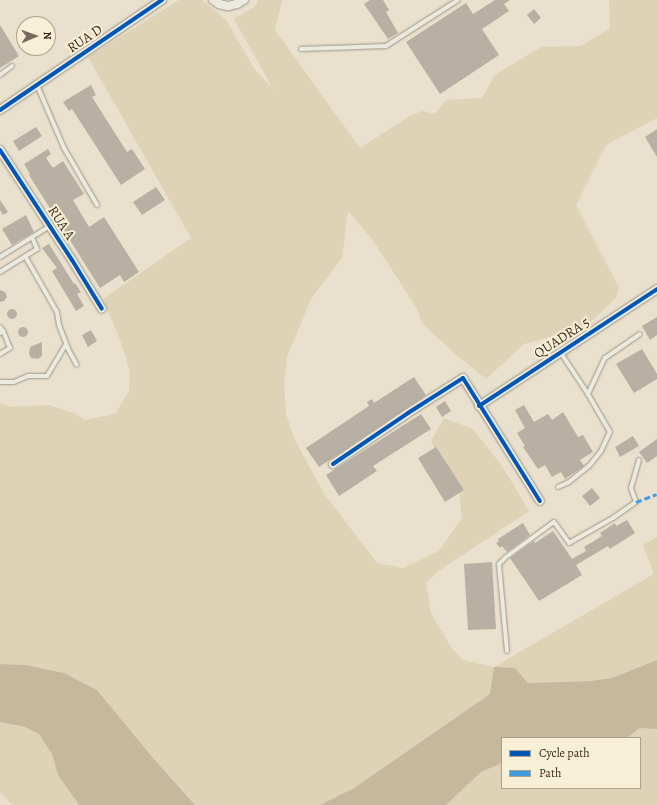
<!DOCTYPE html>
<html>
<head>
<meta charset="utf-8">
<style>
  body { margin:0 }
  #map { position:relative; width:657px; height:805px; overflow:hidden; background:#e9e1cd; font-family:Alegreya,serif }
  div>[style] { position:absolute }
  .green>* { inset:0; background:#ded2b7 }
  .water>* { inset:0; background:#c5b89d }
  .building>* { inset:0; background:#b7b0a3 }
  .round { border-radius:50% }
  .roads { filter:drop-shadow(0 0 1px #9d9689) drop-shadow(0 0 1px #9d9689) }
  .lane>* { height:4px; margin:-2px; padding:0 2px; transform-origin:2px; border-radius:2px; background:#ece9df }
  .street>* { height:8px; margin:-4px; padding:0 4px; transform-origin:4px; border-radius:4px; background:#ece9df }
  .quiet>* { height:3px; margin-top:-1.5px; transform-origin:0; background:repeating-linear-gradient(90deg,#3f9cdf 0 6px,transparent 0 9px) }
  .cycleway>* { height:4px; margin:-2px; padding:0 2px; transform-origin:2px; border-radius:2px; background:#0057b8 }
  span { translate:-50% -50%; white-space:nowrap; text-align:center; line-height:1.15; -webkit-text-stroke:4px #f8efd7; paint-order:stroke }
  .street-label { font-size:14px; color:#3b291d }
  .legend { position:absolute; left:501px; top:737px; width:140px; height:52px; box-sizing:border-box; background:#f8efd7; border:1px solid #aca08d; margin:0; padding:5px 7px; list-style:none; font-size:12px; color:#3b291d }
  .legend li { display:flex; align-items:center; gap:8px; height:20px }
  .legend b { width:20px; border:1px solid #aca08d }
  .north { position:absolute; left:16px; top:16px; width:40px; height:40px; box-sizing:border-box; background:#f8efd7; border:1px solid #aca08d; border-radius:50%; rotate:88deg; font-size:11px; font-weight:700; line-height:16px; text-align:center; color:#3b291d }
  .north::after { content:''; display:block; margin:auto; width:14px; height:18px; background:#78695b; clip-path:polygon(50% 0,100% 100%,50% 72%,0 100%) }
</style>
</head>
<body>
<div id="map">
  <div class="green">
    <i style="clip-path:polygon(179px 0,202px 0,226px 20px,255px 70px,273px 89px,234px 19px,256px 6px,258px 0,282px 0,275px 30px,360px 148px,410px 116px,422px 111px,435px 114px,446px 100px,482px 98px,495px 75px,541px 47px,581px 46px,610px 28px,609px 0,657px 0,657px 118px,606px 145px,576px 205px,619px 288px,616px 298px,584px 328px,524px 344px,486px 379px,454px 353px,423px 324px,416px 307px,372px 239px,348px 211px,342px 258px,311px 299px,287px 357px,284px 384px,286px 414px,295px 440px,325px 495px,377px 563px,403px 568px,439px 551px,462px 518px,459px 491px,446px 472px,431px 441px,444px 418px,473px 429px,502px 466px,529px 511px,440px 570px,426px 582px,431px 613px,451px 647px,463px 660px,494px 667px,654px 574px,643px 545px,657px 537px,657px 660px,612px 678px,591px 681px,528px 683px,515px 668px,490px 694px,354px 788px,320px 805px,195px 805px,153px 758px,97px 690px,64px 673px,26px 665px,0 664px,0 403px,10px 407px,49px 405px,76px 414px,85px 420px,115px 414px,129px 391px,130px 372px,121px 342px,103px 299px,191px 238px,88px 57px)"></i>
    <i style="clip-path:polygon(0 722px,25px 727px,39px 734px,52px 754px,58px 775px,79px 805px,12px 805px,0 792px)"></i>
    <i style="clip-path:polygon(640px 728px,657px 729px,657px 805px,446px 805px,481px 772px,502px 763px,502px 788px,640px 788px,640px 738px,627px 738px)"></i>
  </div>
  <div class="water">
    <i style="clip-path:polygon(657px 660px,657px 729px,640px 728px,627px 738px,502px 738px,502px 763px,481px 772px,446px 805px,320px 805px,354px 788px,490px 694px,494px 667px,515px 668px,528px 683px,591px 681px,612px 678px)"></i>
    <i style="clip-path:polygon(0 664px,26px 665px,64px 673px,97px 690px,153px 758px,195px 805px,79px 805px,58px 775px,52px 754px,39px 734px,25px 727px,0 722px)"></i>
  </div>
  <div class="building">
    <i style="clip-path:polygon(370px 0,383px 0,389px 10px,386px 12px,398px 33px,388px 39px,364px 4px)"></i>
    <i style="clip-path:polygon(495px 0,510px 0,504px 4px,509px 11px,482px 29px,499px 55px,440px 94px,406px 42px,466px 3px,473px 14px)"></i>
    <i style="clip-path:polygon(534px 9px,541px 18px,534px 24px,527px 15px)"></i>
    <i style="clip-path:polygon(0 25px,19px 56px,0 68px)"></i>
    <i style="clip-path:polygon(91px 85px,96px 95px,92px 97px,127px 152px,132px 149px,145px 169px,121px 185px,72px 109px,69px 111px,63px 102px)"></i>
    <i style="clip-path:polygon(36px 127px,42px 136px,19px 151px,13px 141px)"></i>
    <i style="clip-path:polygon(657px 129px,657px 157px,645px 137px)"></i>
    <i style="clip-path:polygon(48px 149px,51px 154px,46px 158px,53px 168px,63px 161px,84px 194px,73px 200px,89px 227px,104px 217px,139px 272px,124px 282px,120px 275px,100px 288px,29px 175px,30px 174px,24px 164px)"></i>
    <i style="clip-path:polygon(156px 187px,165px 200px,142px 215px,133px 202px)"></i>
    <i style="clip-path:polygon(0 200px,8px 212px,3px 215px,0 210px)"></i>
    <i style="clip-path:polygon(26px 215px,34px 232px,12px 245px,2px 229px)"></i>
    <i style="clip-path:polygon(49px 244px,74px 284px,75px 283px,81px 292px,77px 294px,84px 306px,76px 311px,52px 271px,57px 268px,42px 248px)"></i>
    <i style="clip-path:polygon(0 290px,5px 292px,7px 297px,4px 301px,0 302px)"></i>
    <i class="round" style="left:7px;top:309px;width:10px;height:10px"></i>
    <i style="clip-path:polygon(657px 317px,657px 335px,650px 340px,642px 326px)"></i>
    <i class="round" style="left:18px;top:327px;width:10px;height:10px"></i>
    <i style="clip-path:polygon(91px 330px,97px 341px,88px 347px,82px 335px)"></i>
    <i style="clip-path:polygon(42px 342px,42px 356px,38px 359px,31px 358px,29px 354px,30px 347px)"></i>
    <i style="clip-path:polygon(642px 349px,657px 374px,657px 379px,634px 393px,616px 364px)"></i>
    <i style="clip-path:polygon(414px 377px,426px 395px,319px 467px,306px 448px,369px 406px,367px 402px,372px 399px,374px 403px)"></i>
    <i style="clip-path:polygon(445px 401px,451px 411px,442px 417px,436px 407px)"></i>
    <i style="clip-path:polygon(524px 405px,534px 422px,548px 414px,552px 420px,563px 412px,578px 437px,583px 435px,593px 452px,580px 460px,584px 466px,565px 479px,561px 472px,552px 477px,545px 465px,538px 469px,523px 447px,525px 446px,517px 433px,525px 428px,515px 410px)"></i>
    <i style="clip-path:polygon(421px 414px,431px 429px,373px 466px,377px 471px,339px 496px,326px 475px)"></i>
    <i style="clip-path:polygon(633px 436px,639px 446px,620px 457px,615px 447px)"></i>
    <i style="clip-path:polygon(657px 439px,657px 456px,647px 463px,639px 452px)"></i>
    <i style="clip-path:polygon(436px 447px,464px 490px,445px 502px,418px 458px)"></i>
    <i style="clip-path:polygon(592px 488px,600px 498px,590px 506px,582px 496px)"></i>
    <i style="clip-path:polygon(627px 520px,635px 533px,610px 549px,608px 546px,576px 565px,582px 575px,539px 601px,510px 558px,534px 541px,535px 543px,553px 531px,572px 559px,586px 551px,584px 547px,602px 536px,600px 533px,615px 523px,616px 526px)"></i>
    <i style="clip-path:polygon(523px 523px,530px 535px,507px 552px,502px 546px,500px 548px,496px 543px,499px 541px,498px 539px)"></i>
    <i style="clip-path:polygon(492px 562px,496px 629px,468px 630px,464px 564px)"></i>
  </div>
  <div class="roads">
    <div class="lane">
      <i style="left:301px;top:49px;width:85px;rotate:-2deg"></i>
      <i style="left:386px;top:46px;width:85px;rotate:-32.6deg"></i>
      <i style="left:0;top:75px;width:15px;rotate:-37deg"></i>
      <i style="left:37px;top:85px;width:69px;rotate:66.8deg"></i>
      <i style="left:64px;top:148px;width:66px;rotate:59.9deg"></i>
      <i style="left:25px;top:256px;width:64px;rotate:60.3deg"></i>
      <i style="left:57px;top:312px;width:13px;rotate:81deg"></i>
      <i style="left:59px;top:325px;width:26px;rotate:69deg"></i>
      <i style="left:68px;top:349px;width:18px;rotate:61deg"></i>
      <i style="left:0;top:257px;width:59px;rotate:-31.8deg"></i>
      <i style="left:0;top:272px;width:44px;rotate:-31.9deg"></i>
      <i style="left:37px;top:249px;width:13px;rotate:-113deg"></i>
      <i style="left:0;top:327px;width:5px;rotate:53deg"></i>
      <i style="left:3px;top:331px;width:4px;rotate:146deg"></i>
      <i style="left:0;top:354px;width:12px;rotate:-31deg"></i>
      <i style="left:10px;top:348px;width:18px;rotate:-112deg"></i>
      <i style="left:0;top:382px;width:14px"></i>
      <i style="left:14px;top:382px;width:15px;rotate:-23deg"></i>
      <i style="left:28px;top:376px;width:19px"></i>
      <i style="left:47px;top:376px;width:37px;rotate:-59deg"></i>
      <i style="left:588px;top:394px;width:40px;rotate:-65deg"></i>
      <i style="left:605px;top:358px;width:42px;rotate:-34.4deg"></i>
      <i style="left:558px;top:487px;width:12px;rotate:-24deg"></i>
      <i style="left:569px;top:482px;width:26px;rotate:-39deg"></i>
      <i style="left:589px;top:466px;width:19px;rotate:-51deg"></i>
      <i style="left:601px;top:451px;width:21px;rotate:-65deg"></i>
      <i style="left:610px;top:432px;width:44px;rotate:-120.1deg"></i>
      <i style="left:588px;top:394px;width:49px;rotate:-123.4deg"></i>
      <i style="left:507px;top:651px;width:87px;rotate:-95.3deg"></i>
      <i style="left:499px;top:564px;width:10px;rotate:-45deg"></i>
      <i style="left:506px;top:557px;width:59px;rotate:-36.1deg"></i>
      <i style="left:554px;top:522px;width:26px;rotate:54deg"></i>
      <i style="left:569px;top:543px;width:51px;rotate:-29.6deg"></i>
      <i style="left:613px;top:518px;width:28px;rotate:-35deg"></i>
      <i style="left:636px;top:502px;width:15px;rotate:-110deg"></i>
      <i style="left:631px;top:488px;width:29px;rotate:-74deg"></i>
    </div>
    <div class="street">
      <i style="left:213px;top:0;width:7px;rotate:34deg"></i>
      <i style="left:219px;top:4px;width:9px;rotate:13deg"></i>
      <i style="left:228px;top:6px;width:9px;rotate:-13deg"></i>
      <i style="left:237px;top:4px;width:8px;rotate:-30deg"></i>
      <i style="left:0;top:110px;width:196px;rotate:-34.2deg"></i>
      <i style="left:0;top:150px;width:131px;rotate:56.8deg"></i>
      <i style="left:72px;top:260px;width:57px;rotate:58.5deg"></i>
      <i style="left:479px;top:406px;width:213px;rotate:-33.3deg"></i>
      <i style="left:333px;top:464px;width:91px;rotate:-34.2deg"></i>
      <i style="left:408px;top:413px;width:65px;rotate:-32.5deg"></i>
      <i style="left:463px;top:378px;width:145px;rotate:58deg"></i>
    </div>
  </div>
  <div class="quiet">
    <i style="left:636px;top:502px;width:22px;rotate:-21deg"></i>
  </div>
  <div class="cycleway">
    <i style="left:0;top:110px;width:196px;rotate:-34.2deg"></i>
    <i style="left:0;top:150px;width:131px;rotate:56.8deg"></i>
    <i style="left:72px;top:260px;width:57px;rotate:58.5deg"></i>
    <i style="left:479px;top:406px;width:213px;rotate:-33.3deg"></i>
    <i style="left:333px;top:464px;width:91px;rotate:-34.2deg"></i>
    <i style="left:408px;top:413px;width:65px;rotate:-32.5deg"></i>
    <i style="left:463px;top:378px;width:145px;rotate:58deg"></i>
  </div>
  <div class="street-label">
    <span style="left:85px;top:39px;rotate:-34deg">RUA D</span>
    <span style="left:61px;top:223px;rotate:57deg">RUA A</span>
    <span style="left:562px;top:338px;rotate:-33deg">QUADRA 5</span>
  </div>
  <ul class="legend">
  <li><b style="height:5px;background:#0057b8"></b>Cycle path</li>
  <li><b style="height:5px;background:#3f9cdf"></b>Path</li>
  </ul>
  <div class="north">N</div>
</div>
</body>
</html>
